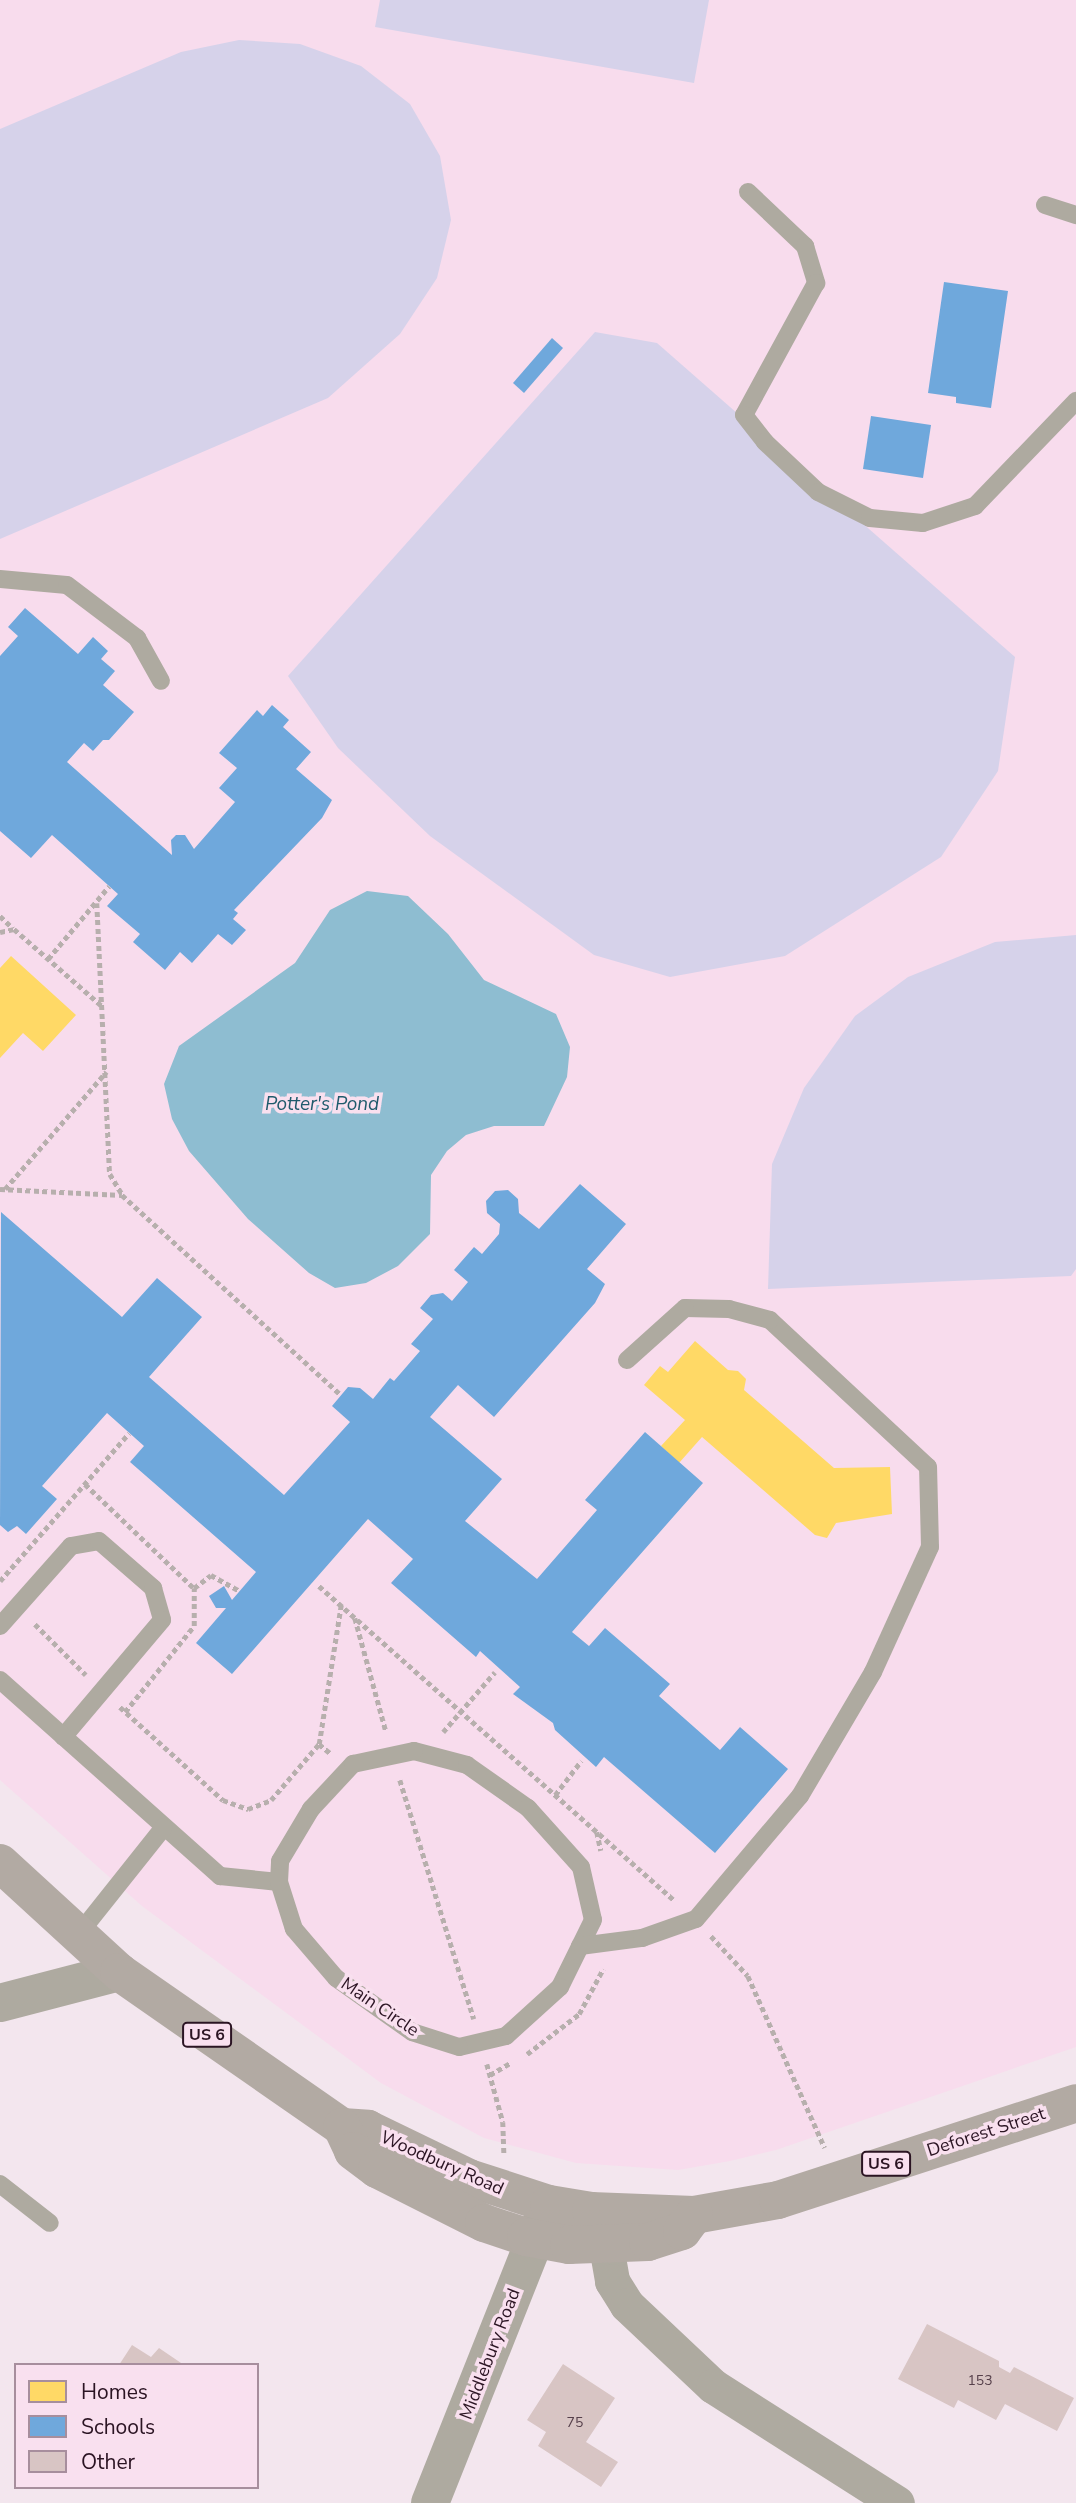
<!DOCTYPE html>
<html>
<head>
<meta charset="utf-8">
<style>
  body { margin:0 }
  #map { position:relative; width:1076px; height:2503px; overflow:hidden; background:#f3e6ee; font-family:"Nunito Sans",sans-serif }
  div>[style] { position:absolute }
  .built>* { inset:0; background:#f8dced }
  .green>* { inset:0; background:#d6d2ea }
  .water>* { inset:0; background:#8ebdd1 }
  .homes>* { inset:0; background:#ffd966 }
  .schools>* { inset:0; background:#6fa8dc }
  .building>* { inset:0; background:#d8c5c4 }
  .path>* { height:4.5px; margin-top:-2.25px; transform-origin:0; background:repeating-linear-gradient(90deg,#b7afad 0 5px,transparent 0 8.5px) }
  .service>* { height:18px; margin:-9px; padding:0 9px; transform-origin:9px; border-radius:9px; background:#aeaaa0 }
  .minor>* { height:35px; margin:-17.5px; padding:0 17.5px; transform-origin:17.5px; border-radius:17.5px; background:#aeaaa0 }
  .tertiary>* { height:38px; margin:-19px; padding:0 19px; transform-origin:19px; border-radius:19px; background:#aeaaa0 }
  .primary>* { height:38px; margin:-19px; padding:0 19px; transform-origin:19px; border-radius:19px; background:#b2aaa3 }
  span { translate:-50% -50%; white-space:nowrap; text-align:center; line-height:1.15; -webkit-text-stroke:7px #f9e0ef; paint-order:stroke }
  .number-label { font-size:14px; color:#56404b }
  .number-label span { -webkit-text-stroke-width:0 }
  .shield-label span { padding:2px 5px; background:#f9e0ef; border:2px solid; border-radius:5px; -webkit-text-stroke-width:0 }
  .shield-label { font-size:16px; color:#2b1423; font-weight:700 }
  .street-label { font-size:18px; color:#2b1423 }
  .water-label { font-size:19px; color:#1f5a6c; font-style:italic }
  .legend { position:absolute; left:14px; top:2363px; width:245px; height:126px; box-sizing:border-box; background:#f9e0ef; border:2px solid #a78e9d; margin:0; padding:9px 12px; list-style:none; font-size:21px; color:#2b1423 }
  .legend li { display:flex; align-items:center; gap:14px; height:35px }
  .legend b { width:35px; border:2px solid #a78e9d }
</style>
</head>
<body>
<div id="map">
  <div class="built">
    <i style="clip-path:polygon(0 0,1076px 0,1076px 2047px,776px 2150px,730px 2161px,678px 2170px,576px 2163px,484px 2138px,381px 2083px,142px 1906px,0 1780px)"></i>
  </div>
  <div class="green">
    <i style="clip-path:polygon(380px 0,709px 0,694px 83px,375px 27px)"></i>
    <i style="clip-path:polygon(239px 40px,300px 44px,361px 66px,410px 104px,440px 156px,451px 220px,437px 278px,400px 334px,328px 398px,0 539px,0 129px,181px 52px)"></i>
    <i style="clip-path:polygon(595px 332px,657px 343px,1015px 657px,998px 771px,941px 857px,785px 956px,670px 977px,594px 955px,430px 836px,338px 748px,288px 676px)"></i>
    <i style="clip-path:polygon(1076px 935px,1076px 1269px,1071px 1276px,768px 1289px,772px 1164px,804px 1088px,855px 1016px,908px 977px,995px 942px)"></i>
  </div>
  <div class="water">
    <i style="clip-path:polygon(367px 891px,408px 896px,448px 934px,484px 980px,556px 1014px,570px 1047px,567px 1077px,544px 1126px,494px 1126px,466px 1135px,447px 1151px,431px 1175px,430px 1234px,398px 1266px,366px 1283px,335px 1288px,309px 1273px,248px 1219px,189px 1151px,172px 1119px,164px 1084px,179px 1046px,295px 963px,330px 910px)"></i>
  </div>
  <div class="homes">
    <i style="clip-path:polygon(11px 956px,76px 1015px,43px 1051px,23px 1033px,0 1058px,0 968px)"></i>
    <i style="clip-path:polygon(695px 1341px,728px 1370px,738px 1371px,746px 1379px,744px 1390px,834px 1468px,890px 1467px,892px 1514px,836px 1523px,827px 1538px,815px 1535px,702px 1437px,679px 1463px,661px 1446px,685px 1420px,644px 1385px,660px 1366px,668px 1372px)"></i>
  </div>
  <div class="schools">
    <i style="clip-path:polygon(944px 282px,1008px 291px,991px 408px,956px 403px,956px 397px,928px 393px)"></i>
    <i style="clip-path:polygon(552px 338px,563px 348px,524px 393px,513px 383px)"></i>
    <i style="clip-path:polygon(871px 416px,931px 425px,923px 478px,863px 469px)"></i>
    <i style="clip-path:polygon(25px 608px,78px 654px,93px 637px,108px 651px,101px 659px,115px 671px,103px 685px,134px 712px,109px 740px,103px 740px,93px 751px,84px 743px,67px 762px,172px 855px,171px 840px,176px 835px,185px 835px,194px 849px,235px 802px,219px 788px,237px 768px,219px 753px,257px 710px,263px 716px,272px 705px,289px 720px,283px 727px,311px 752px,296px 769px,332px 800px,322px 818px,234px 910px,238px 913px,233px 919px,246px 930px,232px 945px,218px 934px,192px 963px,180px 952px,165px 970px,133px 942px,140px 934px,107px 906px,118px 894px,52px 835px,31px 858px,0 831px,0 656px,18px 636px,8px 627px)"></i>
    <i style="clip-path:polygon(580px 1184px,626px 1224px,587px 1269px,605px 1284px,595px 1303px,494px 1417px,458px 1385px,430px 1417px,502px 1479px,465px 1521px,537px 1579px,597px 1510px,585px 1500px,645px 1432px,703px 1483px,572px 1632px,589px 1646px,605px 1628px,670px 1684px,659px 1696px,720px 1750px,740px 1727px,788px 1769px,715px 1853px,604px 1757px,596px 1767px,555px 1730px,553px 1723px,513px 1694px,520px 1687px,480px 1651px,476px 1657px,391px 1583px,413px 1559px,368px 1519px,232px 1674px,196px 1643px,226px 1608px,216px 1608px,209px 1596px,224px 1586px,232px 1600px,256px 1572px,130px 1462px,144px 1446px,107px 1413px,42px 1486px,57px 1499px,26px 1534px,17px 1526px,8px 1532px,0 1525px,1px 1212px,122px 1317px,157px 1278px,202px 1317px,149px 1377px,284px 1495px,350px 1422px,332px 1406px,348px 1387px,360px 1388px,373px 1399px,390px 1378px,394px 1381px,420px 1351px,411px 1344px,433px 1319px,420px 1308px,431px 1295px,443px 1293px,452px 1301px,468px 1282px,454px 1270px,474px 1247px,482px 1254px,499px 1234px,500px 1224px,487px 1213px,486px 1201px,495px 1191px,508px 1190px,518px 1199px,519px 1213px,539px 1229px)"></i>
  </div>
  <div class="building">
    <i style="clip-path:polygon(927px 2324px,999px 2361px,999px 2367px,1010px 2373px,1014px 2367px,1074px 2398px,1057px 2431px,1005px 2404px,996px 2420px,958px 2400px,954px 2408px,898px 2379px)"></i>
    <i style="clip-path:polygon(132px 2345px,151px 2357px,159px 2348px,184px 2365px,119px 2365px)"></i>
    <i style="clip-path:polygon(563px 2364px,615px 2398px,586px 2442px,618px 2462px,601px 2487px,538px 2446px,546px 2432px,527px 2420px)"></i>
  </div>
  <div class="path">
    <i style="left:97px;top:903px;width:271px;rotate:87.3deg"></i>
    <i style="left:110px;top:1174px;width:23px;rotate:59deg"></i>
    <i style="left:0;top:916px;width:18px;rotate:43deg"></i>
    <i style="left:0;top:932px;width:14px;rotate:-12deg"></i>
    <i style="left:14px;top:929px;width:118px;rotate:41.2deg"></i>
    <i style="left:48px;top:959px;width:95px;rotate:-50.1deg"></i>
    <i style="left:0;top:1189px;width:122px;rotate:2.8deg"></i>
    <i style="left:122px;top:1195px;width:297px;rotate:42.4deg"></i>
    <i style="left:5px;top:1189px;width:155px;rotate:-49.2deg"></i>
    <i style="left:85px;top:1484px;width:151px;rotate:43.7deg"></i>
    <i style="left:194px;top:1588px;width:21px;rotate:-37deg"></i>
    <i style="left:211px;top:1575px;width:31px;rotate:29deg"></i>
    <i style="left:0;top:1581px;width:196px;rotate:-48.9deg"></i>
    <i style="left:319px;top:1586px;width:475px;rotate:41.5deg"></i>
    <i style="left:355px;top:1618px;width:117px;rotate:74.7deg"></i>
    <i style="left:35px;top:1624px;width:72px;rotate:45deg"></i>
    <i style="left:120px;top:1707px;width:139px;rotate:42.1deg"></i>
    <i style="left:223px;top:1800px;width:27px;rotate:20deg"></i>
    <i style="left:248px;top:1809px;width:25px;rotate:-21deg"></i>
    <i style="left:271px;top:1800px;width:74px;rotate:-49.4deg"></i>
    <i style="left:319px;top:1744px;width:14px;rotate:39deg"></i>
    <i style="left:125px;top:1712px;width:110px;rotate:-51.3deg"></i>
    <i style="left:194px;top:1626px;width:38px;rotate:-90deg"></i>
    <i style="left:443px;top:1732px;width:79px;rotate:-49.1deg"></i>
    <i style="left:319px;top:1744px;width:141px;rotate:-81deg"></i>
    <i style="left:400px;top:1780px;width:250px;rotate:72.8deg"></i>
    <i style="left:555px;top:1795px;width:43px;rotate:-52.6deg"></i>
    <i style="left:597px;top:1832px;width:19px;rotate:78deg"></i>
    <i style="left:711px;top:1936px;width:54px;rotate:47.2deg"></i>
    <i style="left:748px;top:1976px;width:188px;rotate:65.9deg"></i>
    <i style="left:527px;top:2054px;width:66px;rotate:-37.6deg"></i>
    <i style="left:579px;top:2014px;width:51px;rotate:-61.9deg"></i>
    <i style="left:487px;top:2064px;width:60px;rotate:74.6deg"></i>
    <i style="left:503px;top:2122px;width:32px;rotate:88deg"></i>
    <i style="left:490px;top:2075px;width:23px;rotate:-31deg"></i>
  </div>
  <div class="service">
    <i style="left:748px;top:192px;width:79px;rotate:43.5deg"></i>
    <i style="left:805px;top:246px;width:39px;rotate:73deg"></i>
    <i style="left:816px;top:283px;width:150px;rotate:118.6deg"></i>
    <i style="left:744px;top:415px;width:34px;rotate:52deg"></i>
    <i style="left:765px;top:442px;width:73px;rotate:43.3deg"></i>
    <i style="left:818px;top:492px;width:58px;rotate:26.6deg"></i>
    <i style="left:870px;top:518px;width:53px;rotate:5.4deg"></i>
    <i style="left:923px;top:523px;width:55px;rotate:-18.1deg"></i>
    <i style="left:975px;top:506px;width:146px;rotate:-46.1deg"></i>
    <i style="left:1045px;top:205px;width:33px;rotate:18deg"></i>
    <i style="left:0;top:579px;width:67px;rotate:5.1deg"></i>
    <i style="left:67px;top:585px;width:88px;rotate:37.1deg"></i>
    <i style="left:137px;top:638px;width:49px;rotate:60.8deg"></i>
    <i style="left:0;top:1626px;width:107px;rotate:-48.4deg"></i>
    <i style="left:71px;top:1546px;width:28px;rotate:-10deg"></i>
    <i style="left:99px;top:1541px;width:72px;rotate:41deg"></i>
    <i style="left:153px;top:1588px;width:33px;rotate:74deg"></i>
    <i style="left:162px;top:1620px;width:153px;rotate:130.2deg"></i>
    <i style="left:0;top:1680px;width:295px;rotate:41.7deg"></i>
    <i style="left:220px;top:1876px;width:59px;rotate:5.8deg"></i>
    <i style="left:414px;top:1751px;width:55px;rotate:14.8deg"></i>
    <i style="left:467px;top:1765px;width:75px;rotate:35.2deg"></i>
    <i style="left:528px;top:1808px;width:79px;rotate:48.1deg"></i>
    <i style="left:581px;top:1867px;width:54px;rotate:77.2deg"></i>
    <i style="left:593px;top:1920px;width:75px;rotate:116.2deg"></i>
    <i style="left:560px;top:1987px;width:73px;rotate:137.8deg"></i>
    <i style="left:506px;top:2036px;width:48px;rotate:166.8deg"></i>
    <i style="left:459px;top:2047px;width:49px;rotate:-162.3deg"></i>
    <i style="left:412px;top:2032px;width:93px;rotate:-144.6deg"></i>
    <i style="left:336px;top:1978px;width:65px;rotate:-130.6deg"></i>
    <i style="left:294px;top:1929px;width:49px;rotate:-107.7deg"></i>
    <i style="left:279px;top:1882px;width:21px;rotate:-87deg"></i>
    <i style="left:280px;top:1861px;width:61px;rotate:-59.2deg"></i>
    <i style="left:311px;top:1809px;width:62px;rotate:-47deg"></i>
    <i style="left:353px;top:1764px;width:62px;rotate:-12deg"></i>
    <i style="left:78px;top:1935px;width:137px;rotate:-51.5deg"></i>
    <i style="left:580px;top:1946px;width:63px;rotate:-7.4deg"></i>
    <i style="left:642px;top:1938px;width:57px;rotate:-19.4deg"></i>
    <i style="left:696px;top:1919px;width:161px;rotate:-49.8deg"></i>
    <i style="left:800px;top:1796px;width:144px;rotate:-59.5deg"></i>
    <i style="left:873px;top:1672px;width:137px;rotate:-65.5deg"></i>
    <i style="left:930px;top:1547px;width:80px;rotate:-91.4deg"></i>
    <i style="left:928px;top:1467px;width:216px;rotate:-137.1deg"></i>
    <i style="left:770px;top:1320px;width:42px;rotate:-165deg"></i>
    <i style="left:729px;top:1309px;width:44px;rotate:-178.7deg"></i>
    <i style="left:685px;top:1308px;width:78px;rotate:138.1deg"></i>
    <i style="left:0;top:2184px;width:63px;rotate:38deg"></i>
  </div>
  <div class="minor">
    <i style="left:606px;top:2246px;width:36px;rotate:80deg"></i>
    <i style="left:612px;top:2281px;width:28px;rotate:58deg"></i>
    <i style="left:627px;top:2305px;width:118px;rotate:43.3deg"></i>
    <i style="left:713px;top:2386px;width:218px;rotate:32.5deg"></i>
  </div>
  <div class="tertiary">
    <i style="left:0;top:2003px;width:123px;rotate:-14.6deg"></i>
    <i style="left:430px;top:2503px;width:316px;rotate:-68.3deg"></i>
  </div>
  <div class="primary">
    <i style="left:0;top:1863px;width:161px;rotate:42.5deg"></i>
    <i style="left:119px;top:1972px;width:272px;rotate:34.8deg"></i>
    <i style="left:342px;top:2127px;width:26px;rotate:4deg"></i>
    <i style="left:368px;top:2129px;width:112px;rotate:25.9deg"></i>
    <i style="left:469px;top:2178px;width:84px;rotate:18deg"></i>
    <i style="left:549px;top:2204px;width:43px;rotate:9.5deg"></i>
    <i style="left:591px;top:2211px;width:103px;rotate:2.2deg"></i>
    <i style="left:694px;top:2215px;width:85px;rotate:-10.1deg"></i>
    <i style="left:778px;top:2200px;width:313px;rotate:-18deg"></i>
    <i style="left:342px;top:2127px;width:26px;rotate:65deg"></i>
    <i style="left:353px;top:2151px;width:30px;rotate:37deg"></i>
    <i style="left:377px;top:2169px;width:120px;rotate:26.8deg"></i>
    <i style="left:484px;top:2223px;width:44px;rotate:18.4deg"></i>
    <i style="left:526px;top:2237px;width:44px;rotate:10.5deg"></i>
    <i style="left:569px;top:2245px;width:79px;rotate:-2.2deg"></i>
    <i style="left:648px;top:2242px;width:36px;rotate:-18deg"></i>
    <i style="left:682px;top:2231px;width:20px;rotate:-53deg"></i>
  </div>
  <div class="number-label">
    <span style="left:980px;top:2381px">153</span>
    <span style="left:575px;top:2423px">75</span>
  </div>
  <div class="shield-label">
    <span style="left:207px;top:2035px">US 6</span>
    <span style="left:886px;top:2164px">US 6</span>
  </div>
  <div class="street-label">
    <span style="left:380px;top:2007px;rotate:34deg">Main Circle</span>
    <span style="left:986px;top:2132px;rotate:-18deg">Deforest Street</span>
    <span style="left:442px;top:2163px;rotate:24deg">Woodbury Road</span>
    <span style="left:490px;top:2354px;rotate:-69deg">Middlebury Road</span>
  </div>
  <div class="water-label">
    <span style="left:322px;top:1105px">Potter's Pond</span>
  </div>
  <ul class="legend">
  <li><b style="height:19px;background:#ffd966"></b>Homes</li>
  <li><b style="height:19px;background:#6fa8dc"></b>Schools</li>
  <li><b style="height:19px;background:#d8c5c4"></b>Other</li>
  </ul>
</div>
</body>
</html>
